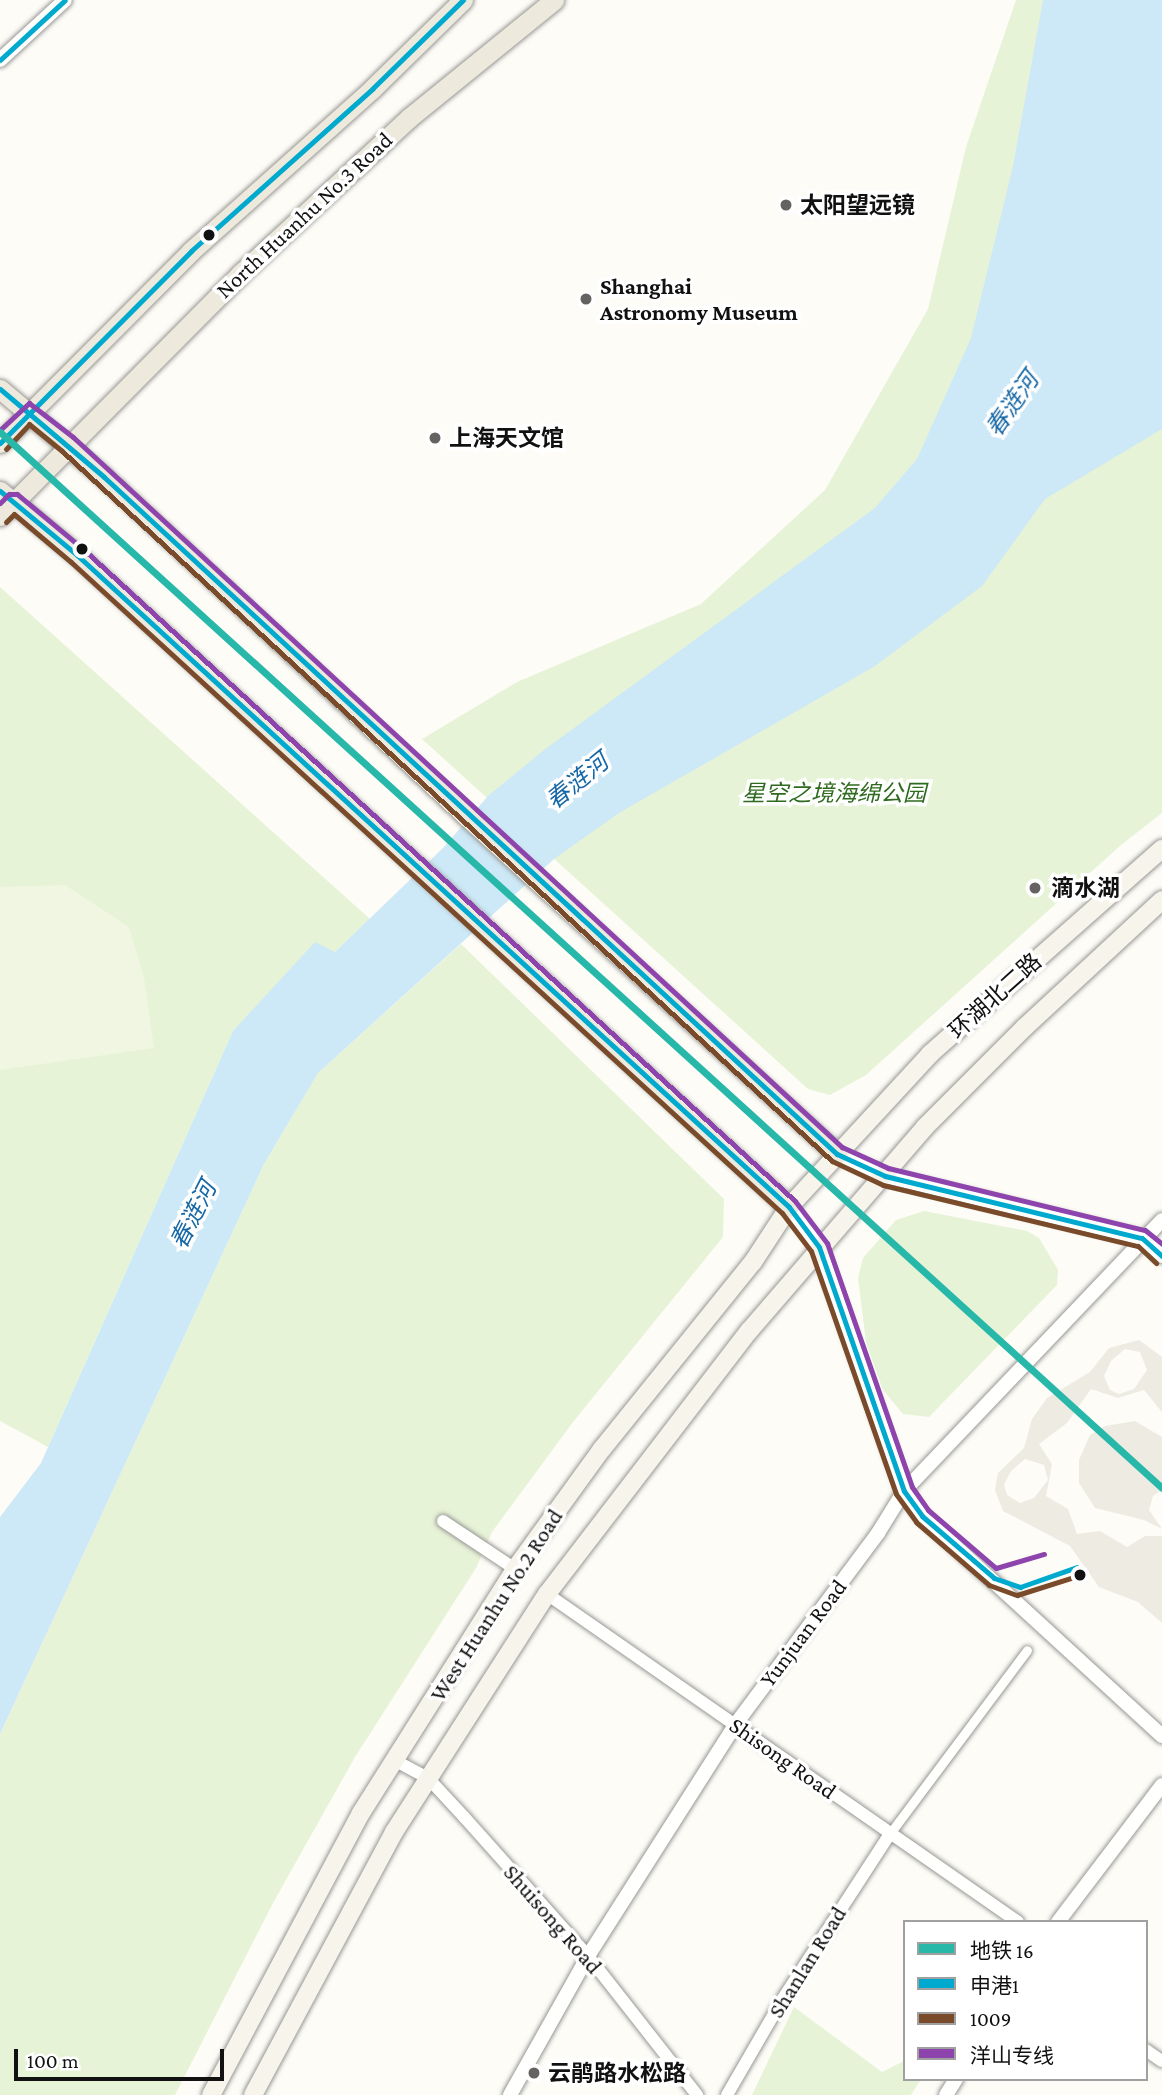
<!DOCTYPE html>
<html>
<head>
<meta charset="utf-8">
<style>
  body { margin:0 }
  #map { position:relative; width:1162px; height:2095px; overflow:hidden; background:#fdfcf7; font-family:"Crimson Pro","Noto Sans SC",serif }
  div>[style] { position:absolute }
  .green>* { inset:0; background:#e7f3d7 }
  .pitch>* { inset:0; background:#f0f6e1 }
  .plaza>* { inset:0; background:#edebe2 }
  .water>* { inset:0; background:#cde8f7 }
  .roads { filter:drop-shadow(0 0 2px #979795) drop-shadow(0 0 2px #979795) }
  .pedestrian>* { height:9px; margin:-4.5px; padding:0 4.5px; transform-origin:4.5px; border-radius:4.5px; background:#fffffe }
  .minor>* { height:12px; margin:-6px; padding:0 6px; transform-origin:6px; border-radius:6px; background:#fffffe }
  .tertiary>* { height:14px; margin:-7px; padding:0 7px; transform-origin:7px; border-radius:7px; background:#fffffe }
  .secondary>* { height:18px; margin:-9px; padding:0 9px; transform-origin:9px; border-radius:9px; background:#f6f4eb }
  .primary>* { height:19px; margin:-9.5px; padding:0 9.5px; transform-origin:9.5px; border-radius:9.5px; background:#ede9dc }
  .bus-1>* { height:5px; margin:-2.5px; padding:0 2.5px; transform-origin:2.5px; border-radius:2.5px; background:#00a9ce }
  .bus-2>* { height:5px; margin:-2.5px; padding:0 2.5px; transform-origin:2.5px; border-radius:2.5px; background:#7a4b2a }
  .bus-3>* { height:5px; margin:-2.5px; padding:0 2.5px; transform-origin:2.5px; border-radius:2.5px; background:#8e44ad }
  .metro-1>* { height:7px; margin:-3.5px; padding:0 3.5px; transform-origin:3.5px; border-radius:3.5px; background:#28b8a9 }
  .dots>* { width:19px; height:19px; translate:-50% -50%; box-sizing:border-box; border:4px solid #fff; border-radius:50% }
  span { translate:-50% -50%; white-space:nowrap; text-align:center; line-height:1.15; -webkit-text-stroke:7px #fff; paint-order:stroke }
  .poi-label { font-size:23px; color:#111; font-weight:700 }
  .left { translate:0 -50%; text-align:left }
  .street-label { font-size:23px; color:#111 }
  .park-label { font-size:23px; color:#2f6b1f; font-style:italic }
  .water-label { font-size:24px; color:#1768a6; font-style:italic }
  .legend { position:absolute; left:903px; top:1920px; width:245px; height:161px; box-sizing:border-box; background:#fff; border:2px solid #a0a0a0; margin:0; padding:9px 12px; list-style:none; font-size:21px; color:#111 }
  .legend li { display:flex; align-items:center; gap:14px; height:35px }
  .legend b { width:35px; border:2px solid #a0a0a0 }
  .scale { position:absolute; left:14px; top:2049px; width:210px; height:32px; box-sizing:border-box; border:4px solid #111; border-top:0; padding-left:9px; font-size:21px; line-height:24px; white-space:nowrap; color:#111; -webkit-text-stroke:5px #fff; paint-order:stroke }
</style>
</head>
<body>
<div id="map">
  <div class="green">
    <i style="clip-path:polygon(1016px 0,1162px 0,1162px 813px,1121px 845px,866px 1075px,830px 1095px,808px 1089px,422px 739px,517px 682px,701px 604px,825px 490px,928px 309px,966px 147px)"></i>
    <i style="clip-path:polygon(0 587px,370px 919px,335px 952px,233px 1031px,48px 1447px,0 1421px)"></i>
    <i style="clip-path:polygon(461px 944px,724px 1199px,723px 1237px,573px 1422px,492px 1532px,476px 1568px,355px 1757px,273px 1903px,175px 2095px,0 2095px,0 1734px,264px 1164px,318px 1073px)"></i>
    <i style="clip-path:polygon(924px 1211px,1027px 1231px,1039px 1238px,1058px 1270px,1057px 1285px,929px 1417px,903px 1414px,883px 1390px,866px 1342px,858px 1278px,863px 1258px,896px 1220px)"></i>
    <i style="clip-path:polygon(794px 2007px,882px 2072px,904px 2061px,905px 2079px,921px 2079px,911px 2095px,752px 2095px)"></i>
  </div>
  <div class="pitch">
    <i style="clip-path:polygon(65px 885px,129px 927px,144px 978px,154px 1048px,0 1070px,0 887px)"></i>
  </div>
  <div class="plaza">
    <i style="clip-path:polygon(evenodd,1139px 1340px,1162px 1357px,1162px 1412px,1144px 1390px,1118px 1398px,1091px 1389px,1067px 1423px,1039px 1444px,1052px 1464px,1046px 1496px,1068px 1509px,1077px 1534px,1100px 1531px,1127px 1547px,1145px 1536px,1162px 1536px,1162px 1623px,1138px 1602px,1099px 1587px,1070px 1546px,1003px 1511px,995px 1490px,998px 1473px,1024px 1448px,1032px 1419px,1047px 1398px,1090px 1372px,1109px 1348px,1139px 1340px,1125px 1349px,1140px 1352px,1147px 1370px,1134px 1389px,1119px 1394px,1110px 1390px,1104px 1376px,1111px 1361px,1125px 1349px,1139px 1340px,1025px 1459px,1044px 1465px,1048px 1480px,1034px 1498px,1020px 1503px,1007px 1495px,1004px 1485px,1011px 1471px,1025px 1459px)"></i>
    <i style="clip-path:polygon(1135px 1421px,1162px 1437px,1162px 1490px,1153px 1496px,1149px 1510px,1162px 1529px,1144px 1520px,1095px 1508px,1079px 1483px,1079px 1460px,1090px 1435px,1105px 1426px)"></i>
  </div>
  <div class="water">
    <i style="clip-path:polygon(1043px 0,1162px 0,1162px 429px,1045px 499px,982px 586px,875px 666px,619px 813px,554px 859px,318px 1073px,264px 1164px,0 1734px,0 1517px,41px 1463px,233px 1031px,315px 942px,335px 952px,443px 848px,488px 796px,544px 750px,875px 508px,917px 459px,971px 338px,1013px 166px)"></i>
  </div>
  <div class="roads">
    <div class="pedestrian">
      <i style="left:891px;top:1832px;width:227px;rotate:-53.2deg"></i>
    </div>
    <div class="minor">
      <i style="left:443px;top:1521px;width:87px;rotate:33.7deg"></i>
      <i style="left:547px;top:1594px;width:574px;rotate:34.85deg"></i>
      <i style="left:394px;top:1760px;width:38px;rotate:28deg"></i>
      <i style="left:428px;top:1778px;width:54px;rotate:47.2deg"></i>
      <i style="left:465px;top:1818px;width:185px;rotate:48.3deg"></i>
      <i style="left:588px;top:1956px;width:177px;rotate:51.9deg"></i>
      <i style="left:1146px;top:2050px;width:19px;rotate:35deg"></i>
      <i style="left:727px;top:2095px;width:110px;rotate:-59.9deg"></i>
      <i style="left:782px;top:2000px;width:200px;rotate:-57deg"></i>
    </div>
    <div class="tertiary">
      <i style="left:0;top:60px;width:88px;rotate:-42.7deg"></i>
      <i style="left:837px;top:1154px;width:53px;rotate:24.6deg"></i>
      <i style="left:885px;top:1176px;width:264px;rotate:13.6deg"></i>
      <i style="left:1142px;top:1238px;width:27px;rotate:42deg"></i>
      <i style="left:789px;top:1207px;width:50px;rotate:53.1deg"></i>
      <i style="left:819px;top:1247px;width:258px;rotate:70.8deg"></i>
      <i style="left:904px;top:1491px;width:31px;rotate:54deg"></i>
      <i style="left:922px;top:1516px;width:326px;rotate:42.5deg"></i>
      <i style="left:1058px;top:1922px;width:172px;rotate:-52.8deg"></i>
      <i style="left:510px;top:2095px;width:159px;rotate:-60.7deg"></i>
      <i style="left:588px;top:1956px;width:274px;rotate:-57.5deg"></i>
      <i style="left:735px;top:1725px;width:239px;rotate:-53.3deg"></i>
      <i style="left:878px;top:1533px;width:49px;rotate:-58.2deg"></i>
      <i style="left:904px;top:1491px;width:374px;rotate:-46.4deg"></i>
      <i style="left:946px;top:2095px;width:19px;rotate:-58deg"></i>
    </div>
    <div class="secondary">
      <i style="left:211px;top:2095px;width:319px;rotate:-62deg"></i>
      <i style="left:361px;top:1813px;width:289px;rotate:-57.7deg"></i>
      <i style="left:515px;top:1569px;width:148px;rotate:-54.1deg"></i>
      <i style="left:602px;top:1449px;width:240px;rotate:-51.1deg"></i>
      <i style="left:753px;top:1262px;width:66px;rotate:-56.8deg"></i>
      <i style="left:789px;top:1207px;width:208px;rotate:-47.3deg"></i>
      <i style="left:930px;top:1054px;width:310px;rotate:-41.5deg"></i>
      <i style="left:253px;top:2095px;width:298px;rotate:-61.8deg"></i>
      <i style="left:394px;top:1832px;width:283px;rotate:-57.3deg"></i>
      <i style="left:547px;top:1594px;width:332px;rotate:-52.5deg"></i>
      <i style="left:749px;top:1331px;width:269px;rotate:-49.2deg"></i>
      <i style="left:925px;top:1127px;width:141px;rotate:-45deg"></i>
      <i style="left:1025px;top:1027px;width:187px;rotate:-42.8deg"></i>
    </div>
    <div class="primary">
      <i style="left:0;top:389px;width:136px;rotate:40.2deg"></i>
      <i style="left:104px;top:477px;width:496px;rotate:43.1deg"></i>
      <i style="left:466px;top:816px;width:502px;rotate:42.34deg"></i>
      <i style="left:0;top:443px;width:271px;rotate:-45.1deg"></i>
      <i style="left:191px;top:251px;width:244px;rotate:-41.8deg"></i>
      <i style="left:373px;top:88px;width:126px;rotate:-44.4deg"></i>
      <i style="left:0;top:491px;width:100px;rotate:39.7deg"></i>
      <i style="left:77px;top:555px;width:965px;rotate:42.48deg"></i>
      <i style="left:0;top:516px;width:341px;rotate:-45.2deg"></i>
      <i style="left:240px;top:274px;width:230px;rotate:-42.7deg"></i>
      <i style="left:409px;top:118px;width:187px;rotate:-39.1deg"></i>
    </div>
  </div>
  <div class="bus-1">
    <i style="left:0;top:60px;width:88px;rotate:-42.7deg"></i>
    <i style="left:0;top:389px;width:136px;rotate:40.2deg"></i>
    <i style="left:104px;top:477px;width:998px;rotate:42.73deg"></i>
    <i style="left:837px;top:1154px;width:53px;rotate:24.6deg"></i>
    <i style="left:885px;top:1176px;width:264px;rotate:13.6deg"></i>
    <i style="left:1142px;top:1238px;width:27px;rotate:42deg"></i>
    <i style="left:0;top:443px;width:271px;rotate:-45.1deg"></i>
    <i style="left:191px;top:251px;width:244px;rotate:-41.8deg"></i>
    <i style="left:373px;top:88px;width:126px;rotate:-44.4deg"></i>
    <i style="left:0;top:491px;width:100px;rotate:39.7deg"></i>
    <i style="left:77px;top:555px;width:965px;rotate:42.48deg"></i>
    <i style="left:789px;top:1207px;width:50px;rotate:53.1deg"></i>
    <i style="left:819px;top:1247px;width:258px;rotate:70.8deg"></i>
    <i style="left:904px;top:1491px;width:31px;rotate:54deg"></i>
    <i style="left:922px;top:1516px;width:95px;rotate:40.7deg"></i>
    <i style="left:994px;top:1578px;width:28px;rotate:19deg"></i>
    <i style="left:1020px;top:1587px;width:60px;rotate:-19.3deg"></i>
  </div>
  <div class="bus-2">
    <i style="left:6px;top:449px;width:34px;rotate:-47deg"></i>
    <i style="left:29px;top:424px;width:43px;rotate:39.3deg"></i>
    <i style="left:62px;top:451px;width:1047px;rotate:42.68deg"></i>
    <i style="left:832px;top:1161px;width:56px;rotate:25.2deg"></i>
    <i style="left:883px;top:1185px;width:262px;rotate:13.5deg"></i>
    <i style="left:1138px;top:1246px;width:25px;rotate:43deg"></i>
    <i style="left:6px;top:522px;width:11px;rotate:-45deg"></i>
    <i style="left:14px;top:514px;width:75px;rotate:40.1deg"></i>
    <i style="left:71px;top:562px;width:964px;rotate:42.48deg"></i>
    <i style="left:782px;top:1213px;width:48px;rotate:52.7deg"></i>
    <i style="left:811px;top:1251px;width:257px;rotate:70.7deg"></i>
    <i style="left:896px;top:1494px;width:34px;rotate:54deg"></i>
    <i style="left:916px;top:1522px;width:96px;rotate:40.8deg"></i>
    <i style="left:989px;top:1585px;width:30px;rotate:20deg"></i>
    <i style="left:1017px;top:1595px;width:66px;rotate:-17.6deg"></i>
  </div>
  <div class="bus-3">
    <i style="left:0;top:430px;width:40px;rotate:-43deg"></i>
    <i style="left:29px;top:403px;width:56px;rotate:37.7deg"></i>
    <i style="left:73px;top:437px;width:1047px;rotate:42.72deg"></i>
    <i style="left:842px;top:1147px;width:51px;rotate:24.5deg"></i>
    <i style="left:888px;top:1168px;width:264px;rotate:13.6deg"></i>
    <i style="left:1145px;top:1230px;width:22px;rotate:39deg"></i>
    <i style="left:0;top:503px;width:13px;rotate:-45deg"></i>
    <i style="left:9px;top:494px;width:8px"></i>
    <i style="left:17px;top:494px;width:86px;rotate:39.8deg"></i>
    <i style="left:83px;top:549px;width:965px;rotate:42.48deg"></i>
    <i style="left:795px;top:1201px;width:53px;rotate:52.7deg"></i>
    <i style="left:827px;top:1243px;width:258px;rotate:70.8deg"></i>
    <i style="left:912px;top:1487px;width:28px;rotate:55deg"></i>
    <i style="left:928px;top:1510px;width:89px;rotate:40.5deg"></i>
    <i style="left:996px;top:1568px;width:50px;rotate:-16.3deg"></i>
  </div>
  <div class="metro-1">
    <i style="left:0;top:432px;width:1570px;rotate:42.26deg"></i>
  </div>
  <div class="dots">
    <i style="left:786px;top:205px;background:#646362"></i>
    <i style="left:209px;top:235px;background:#111"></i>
    <i style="left:586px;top:299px;background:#646362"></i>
    <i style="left:435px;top:438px;background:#646362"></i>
    <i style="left:82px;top:549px;background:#111"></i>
    <i style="left:1035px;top:888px;background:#646362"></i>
    <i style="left:1080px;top:1575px;background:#111"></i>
    <i style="left:534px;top:2073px;background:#646362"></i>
  </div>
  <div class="poi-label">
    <span class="left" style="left:800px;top:205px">太阳望远镜</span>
    <span class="left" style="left:600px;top:299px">Shanghai<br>Astronomy Museum</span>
    <span class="left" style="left:449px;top:438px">上海天文馆</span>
    <span class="left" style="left:1051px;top:888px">滴水湖</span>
    <span class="left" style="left:548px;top:2073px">云鹃路水松路</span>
  </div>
  <div class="street-label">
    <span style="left:304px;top:215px;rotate:-43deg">North Huanhu No.3 Road</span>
    <span style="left:995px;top:996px;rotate:-42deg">环湖北二路</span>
    <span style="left:496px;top:1605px;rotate:-57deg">West Huanhu No.2 Road</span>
    <span style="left:803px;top:1633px;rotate:-53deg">Yunjuan Road</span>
    <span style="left:783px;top:1758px;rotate:35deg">Shisong Road</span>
    <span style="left:553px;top:1919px;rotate:49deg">Shuisong Road</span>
    <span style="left:807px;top:1962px;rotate:-58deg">Shanlan Road</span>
  </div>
  <div class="park-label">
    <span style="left:834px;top:793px">星空之境海绵公园</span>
  </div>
  <div class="water-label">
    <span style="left:1012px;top:404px;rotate:-55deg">春涟河</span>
    <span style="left:577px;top:781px;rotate:-39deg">春涟河</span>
    <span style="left:193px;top:1215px;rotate:-63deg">春涟河</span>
  </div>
  <ul class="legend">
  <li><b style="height:9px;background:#28b8a9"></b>地铁 16</li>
  <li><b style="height:9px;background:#00a9ce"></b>申港1</li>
  <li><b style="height:9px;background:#7a4b2a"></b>1009</li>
  <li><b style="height:9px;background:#8e44ad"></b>洋山专线</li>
  </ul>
  <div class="scale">100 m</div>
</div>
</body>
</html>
